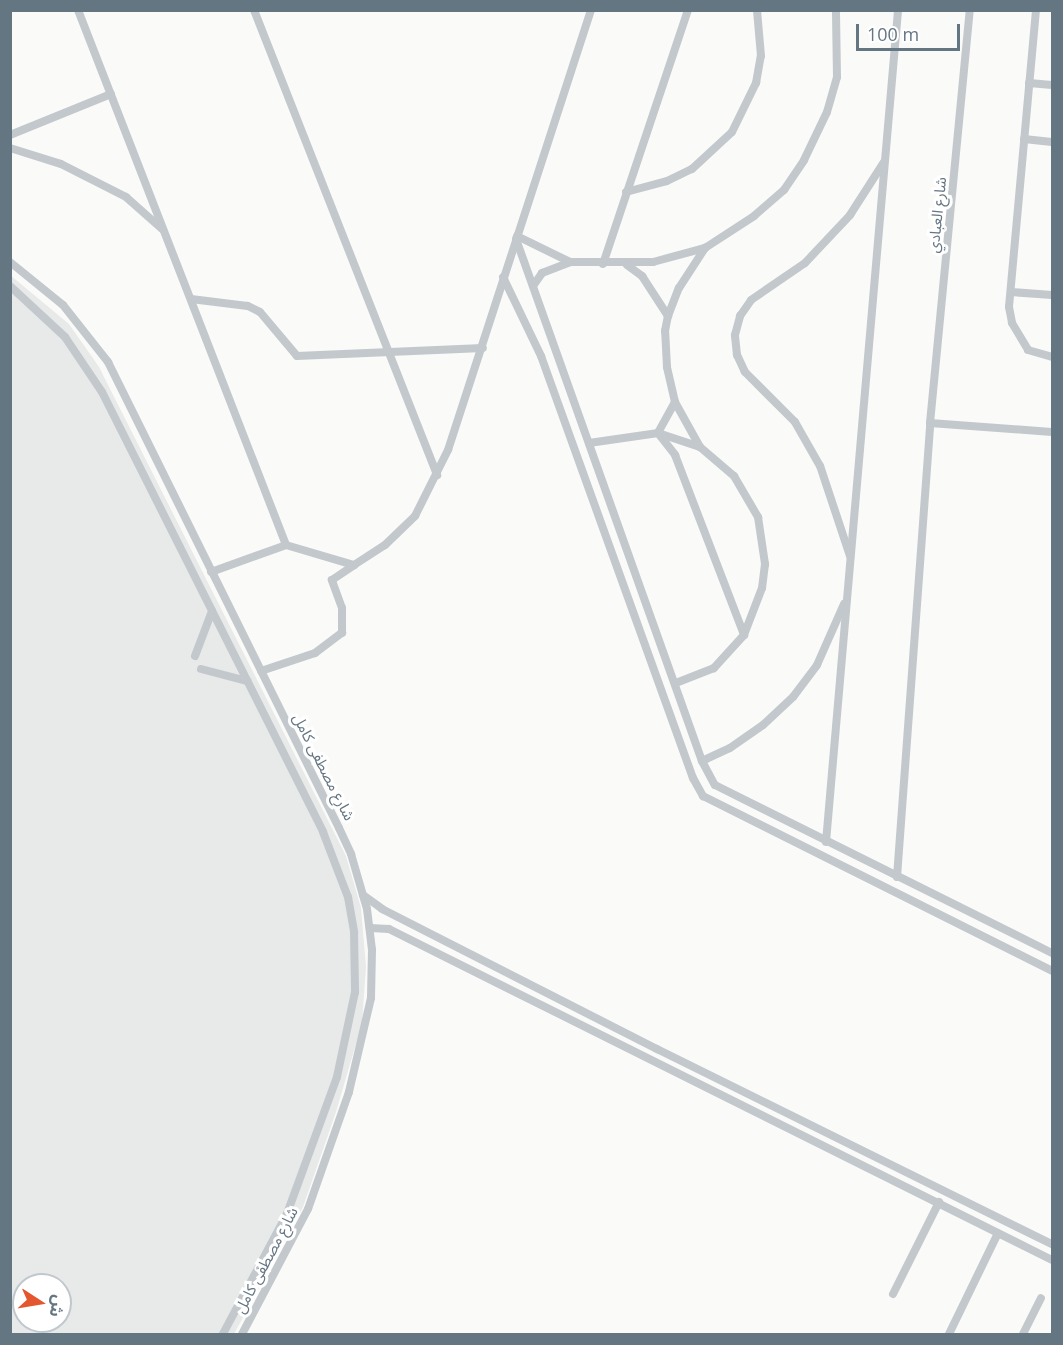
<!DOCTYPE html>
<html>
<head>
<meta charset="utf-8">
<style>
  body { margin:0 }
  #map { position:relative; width:1063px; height:1345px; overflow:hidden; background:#fafaf8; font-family:"Open Sans","Noto Sans Arabic",sans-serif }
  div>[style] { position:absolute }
  .built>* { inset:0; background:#e8e9e9 }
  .minor>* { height:8px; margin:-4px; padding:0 4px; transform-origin:4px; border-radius:4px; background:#c3c8cc }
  span { translate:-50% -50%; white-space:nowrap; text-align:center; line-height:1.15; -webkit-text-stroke:6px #fff; paint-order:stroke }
  .street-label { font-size:15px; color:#657683 }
  .frame { position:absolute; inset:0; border:12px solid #657683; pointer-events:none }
  .north { position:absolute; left:12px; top:1273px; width:60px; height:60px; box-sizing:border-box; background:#fff; border:2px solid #c1c8cd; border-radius:50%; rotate:102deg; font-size:16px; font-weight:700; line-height:24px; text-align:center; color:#657683 }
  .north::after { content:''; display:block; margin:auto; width:21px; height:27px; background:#e4572e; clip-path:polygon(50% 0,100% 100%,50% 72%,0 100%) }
  .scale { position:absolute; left:856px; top:24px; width:104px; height:27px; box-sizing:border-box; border:3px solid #657683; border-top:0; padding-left:8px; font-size:18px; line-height:21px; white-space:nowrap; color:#657683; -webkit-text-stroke:4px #fff; paint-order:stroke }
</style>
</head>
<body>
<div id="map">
  <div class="built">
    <i style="clip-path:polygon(evenodd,10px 275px,69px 324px,99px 367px,346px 856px,361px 908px,366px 967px,362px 1023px,336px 1112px,303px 1207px,234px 1334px,11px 1334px,10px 275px,24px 1285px,60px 1285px,60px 1321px,24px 1321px,24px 1285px)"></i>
  </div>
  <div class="minor">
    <i style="left:78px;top:10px;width:574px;rotate:68.75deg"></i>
    <i style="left:254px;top:10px;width:500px;rotate:68.5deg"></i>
    <i style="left:1036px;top:10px;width:298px;rotate:95.2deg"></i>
    <i style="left:1009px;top:307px;width:16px;rotate:79deg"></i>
    <i style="left:1012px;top:323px;width:31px;rotate:59deg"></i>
    <i style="left:1028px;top:350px;width:25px;rotate:16deg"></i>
    <i style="left:1029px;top:83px;width:23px;rotate:5deg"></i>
    <i style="left:10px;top:135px;width:109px;rotate:-22.1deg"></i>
    <i style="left:1024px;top:139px;width:28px;rotate:6deg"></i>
    <i style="left:10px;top:148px;width:53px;rotate:17.4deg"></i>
    <i style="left:61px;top:164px;width:73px;rotate:26.9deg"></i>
    <i style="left:126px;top:197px;width:48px;rotate:41.6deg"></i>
    <i style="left:626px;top:192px;width:42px;rotate:-15deg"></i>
    <i style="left:667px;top:181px;width:28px;rotate:-26deg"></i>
    <i style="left:692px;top:169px;width:54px;rotate:-42.8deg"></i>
    <i style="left:732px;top:132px;width:55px;rotate:-63.9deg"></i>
    <i style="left:756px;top:83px;width:27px;rotate:-80deg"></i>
    <i style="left:761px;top:56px;width:46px;rotate:-95deg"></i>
    <i style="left:517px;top:236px;width:59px;rotate:26.1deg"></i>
    <i style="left:570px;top:262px;width:83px"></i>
    <i style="left:653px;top:262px;width:54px;rotate:-15.1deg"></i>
    <i style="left:516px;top:239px;width:554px;rotate:70.39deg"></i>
    <i style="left:702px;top:761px;width:27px;rotate:62deg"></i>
    <i style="left:715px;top:785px;width:377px;rotate:26.5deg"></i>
    <i style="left:10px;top:262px;width:68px;rotate:39.1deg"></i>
    <i style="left:63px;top:305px;width:73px;rotate:51.7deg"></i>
    <i style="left:108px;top:362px;width:520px;rotate:63.63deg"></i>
    <i style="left:339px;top:828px;width:29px;rotate:65deg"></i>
    <i style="left:351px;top:854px;width:57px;rotate:73.8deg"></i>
    <i style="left:367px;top:909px;width:41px;rotate:83deg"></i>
    <i style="left:372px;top:950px;width:48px;rotate:91.2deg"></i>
    <i style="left:371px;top:998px;width:97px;rotate:103.2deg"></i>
    <i style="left:349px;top:1092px;width:124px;rotate:109.3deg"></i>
    <i style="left:308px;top:1209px;width:141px;rotate:117.8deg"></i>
    <i style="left:603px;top:264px;width:268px;rotate:-71.5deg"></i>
    <i style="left:627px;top:265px;width:19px;rotate:36deg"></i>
    <i style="left:642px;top:276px;width:48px;rotate:57deg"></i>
    <i style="left:503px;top:277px;width:88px;rotate:64.3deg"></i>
    <i style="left:541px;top:356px;width:449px;rotate:70.2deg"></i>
    <i style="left:693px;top:778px;width:21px;rotate:61deg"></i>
    <i style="left:703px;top:796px;width:390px;rotate:26.6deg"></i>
    <i style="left:10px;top:286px;width:75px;rotate:42.8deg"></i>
    <i style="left:65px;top:337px;width:66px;rotate:56.1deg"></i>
    <i style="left:102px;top:392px;width:492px;rotate:63.3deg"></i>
    <i style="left:323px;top:832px;width:70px;rotate:69deg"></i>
    <i style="left:348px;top:897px;width:36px;rotate:80deg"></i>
    <i style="left:354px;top:932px;width:60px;rotate:89deg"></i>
    <i style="left:355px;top:992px;width:87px;rotate:102deg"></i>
    <i style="left:337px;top:1077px;width:146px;rotate:110.1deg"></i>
    <i style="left:287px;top:1214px;width:136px;rotate:118.1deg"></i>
    <i style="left:533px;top:286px;width:16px;rotate:-55deg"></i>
    <i style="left:542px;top:273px;width:30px;rotate:-21deg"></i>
    <i style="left:1011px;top:292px;width:41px;rotate:4.2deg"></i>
    <i style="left:191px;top:299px;width:57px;rotate:7deg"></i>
    <i style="left:248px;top:306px;width:13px;rotate:27deg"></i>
    <i style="left:260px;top:312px;width:57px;rotate:49.9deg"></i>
    <i style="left:297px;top:356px;width:186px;rotate:-2.5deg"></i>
    <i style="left:675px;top:402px;width:35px;rotate:119deg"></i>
    <i style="left:658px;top:433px;width:28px;rotate:52deg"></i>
    <i style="left:675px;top:455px;width:193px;rotate:69deg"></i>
    <i style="left:930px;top:423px;width:122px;rotate:4.2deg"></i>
    <i style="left:589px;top:443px;width:70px;rotate:-8.2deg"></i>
    <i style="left:658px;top:433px;width:44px;rotate:18.4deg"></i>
    <i style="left:700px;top:447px;width:45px;rotate:40.5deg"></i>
    <i style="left:734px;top:476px;width:48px;rotate:59.7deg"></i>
    <i style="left:758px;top:517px;width:48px;rotate:81.5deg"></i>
    <i style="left:765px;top:564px;width:24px;rotate:97deg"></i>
    <i style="left:762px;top:588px;width:50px;rotate:111deg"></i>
    <i style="left:744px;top:635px;width:45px;rotate:132.3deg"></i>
    <i style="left:714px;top:668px;width:41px;rotate:158.5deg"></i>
    <i style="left:700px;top:447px;width:51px;rotate:-119.1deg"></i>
    <i style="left:675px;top:402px;width:36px;rotate:-103deg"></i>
    <i style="left:667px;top:367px;width:36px;rotate:-93deg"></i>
    <i style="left:665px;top:331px;width:15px;rotate:-79deg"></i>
    <i style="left:668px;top:316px;width:30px;rotate:-69deg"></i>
    <i style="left:679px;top:288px;width:48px;rotate:-57deg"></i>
    <i style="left:705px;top:248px;width:59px;rotate:-33.1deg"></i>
    <i style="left:754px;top:216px;width:40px;rotate:-41deg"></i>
    <i style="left:784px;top:190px;width:36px;rotate:-56deg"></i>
    <i style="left:804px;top:160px;width:53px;rotate:-64.4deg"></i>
    <i style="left:827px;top:112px;width:36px;rotate:-74deg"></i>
    <i style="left:837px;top:77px;width:67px;rotate:-90.9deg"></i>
    <i style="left:850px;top:556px;width:95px;rotate:-108.4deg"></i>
    <i style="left:820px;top:466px;width:51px;rotate:-119.6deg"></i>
    <i style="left:795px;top:422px;width:71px;rotate:-135deg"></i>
    <i style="left:745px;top:372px;width:19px;rotate:-115deg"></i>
    <i style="left:737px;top:355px;width:20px;rotate:-96deg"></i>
    <i style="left:735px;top:335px;width:20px;rotate:-75deg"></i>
    <i style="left:740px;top:316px;width:19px;rotate:-55deg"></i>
    <i style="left:751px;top:300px;width:65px;rotate:-34.4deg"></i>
    <i style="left:805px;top:263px;width:66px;rotate:-46.8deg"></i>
    <i style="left:850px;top:215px;width:63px;rotate:-57.3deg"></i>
    <i style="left:211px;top:572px;width:80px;rotate:-19.8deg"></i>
    <i style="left:286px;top:545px;width:71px;rotate:16.4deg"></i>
    <i style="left:354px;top:565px;width:37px;rotate:-33deg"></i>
    <i style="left:385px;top:545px;width:42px;rotate:-44deg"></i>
    <i style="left:415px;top:516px;width:74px;rotate:-63.4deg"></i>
    <i style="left:448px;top:450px;width:463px;rotate:-72deg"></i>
    <i style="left:195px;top:656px;width:48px;rotate:-69.3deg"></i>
    <i style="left:201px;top:669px;width:48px;rotate:14.6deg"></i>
    <i style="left:261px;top:671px;width:57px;rotate:-18.4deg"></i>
    <i style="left:315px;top:653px;width:34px;rotate:-37deg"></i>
    <i style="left:342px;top:633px;width:25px;rotate:-90deg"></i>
    <i style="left:342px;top:608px;width:30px;rotate:-110deg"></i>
    <i style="left:332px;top:580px;width:27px;rotate:-34deg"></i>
    <i style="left:702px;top:761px;width:31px;rotate:-25deg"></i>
    <i style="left:730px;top:748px;width:40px;rotate:-34.9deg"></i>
    <i style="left:763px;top:725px;width:41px;rotate:-43deg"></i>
    <i style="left:793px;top:697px;width:40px;rotate:-53deg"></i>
    <i style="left:817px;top:665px;width:67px;rotate:-66.1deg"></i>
    <i style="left:826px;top:842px;width:835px;rotate:-85.05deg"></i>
    <i style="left:897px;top:877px;width:455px;rotate:-85.8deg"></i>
    <i style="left:930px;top:423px;width:415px;rotate:-84.5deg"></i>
    <i style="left:363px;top:895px;width:24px;rotate:36deg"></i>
    <i style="left:382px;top:909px;width:309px;rotate:27deg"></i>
    <i style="left:657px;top:1049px;width:441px;rotate:26.3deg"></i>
    <i style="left:370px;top:928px;width:19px;rotate:3deg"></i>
    <i style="left:389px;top:929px;width:741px;rotate:26.53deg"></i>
    <i style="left:893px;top:1294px;width:103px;rotate:-63.4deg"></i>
    <i style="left:949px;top:1334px;width:112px;rotate:-64.1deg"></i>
    <i style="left:1023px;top:1334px;width:40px;rotate:-63.4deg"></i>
  </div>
  <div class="street-label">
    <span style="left:937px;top:215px;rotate:-84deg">شارع العبادي</span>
    <span style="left:324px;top:767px;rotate:63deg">شارع مصطفى كامل</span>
    <span style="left:266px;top:1260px;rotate:-62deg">شارع مصطفى كامل</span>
  </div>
  <div class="frame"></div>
  <div class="north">ش</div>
  <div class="scale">100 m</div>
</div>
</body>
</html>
